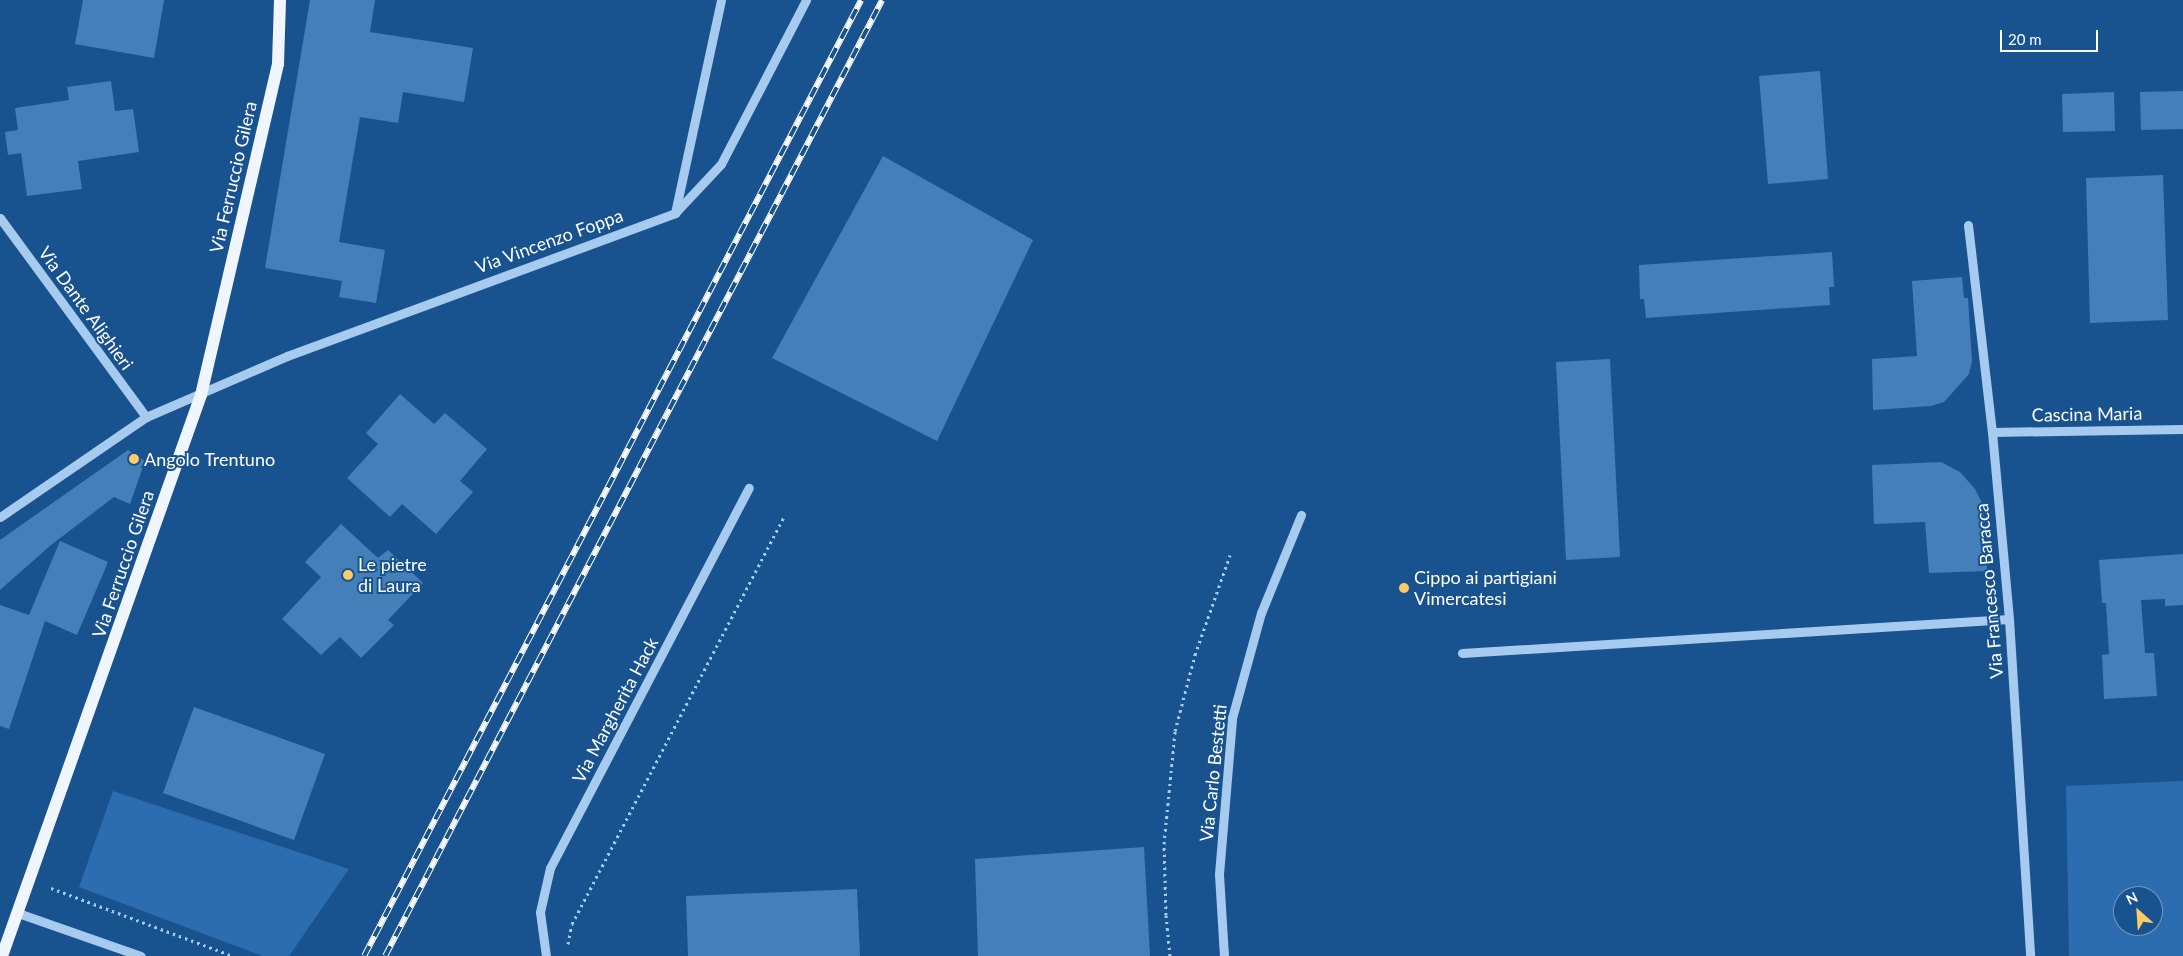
<!DOCTYPE html>
<html>
<head>
<meta charset="utf-8">
<style>
  body { margin:0 }
  #map { position:relative; width:2183px; height:956px; overflow:hidden; background:#185390; font-family:Lato,sans-serif }
  div>[style] { position:absolute }
  .green>* { inset:0; background:#2b6daf }
  .building>* { inset:0; background:#457fba }
  .path>* { height:3px; margin-top:-1.5px; transform-origin:0; background:repeating-linear-gradient(90deg,#a6cbef 0 2.5px,transparent 0 6.5px) }
  .minor>* { height:9px; margin:-4.5px; padding:0 4.5px; transform-origin:4.5px; border-radius:4.5px; background:#a6cbef }
  .major>* { height:12px; margin:-6px; padding:0 6px; transform-origin:6px; border-radius:6px; background:#eff6ff }
  .rail>* { height:5.5px; margin-top:-2.75px; transform-origin:0; background:repeating-linear-gradient(90deg,#185390 0 11px,#fff 0 22px); box-sizing:border-box; border-block:1px solid #fff }
  .dots>* { width:14px; height:14px; translate:-50% -50%; box-sizing:border-box; border:2px solid #185390; border-radius:50% }
  span { translate:-50% -50%; white-space:nowrap; text-align:center; line-height:1.15; -webkit-text-stroke:4px #185390; paint-order:stroke }
  .street-label { font-size:18px; color:#fff }
  .poi-label { font-size:18px; color:#fff }
  .left { translate:0 -50%; text-align:left }
  .north { position:absolute; left:2113px; top:886px; width:50px; height:50px; box-sizing:border-box; background:#185390; border:1px solid #7498bc; border-radius:50%; rotate:334deg; font-size:14px; font-weight:700; line-height:20px; text-align:center; color:#fff }
  .north::after { content:''; display:block; margin:auto; width:18px; height:22px; background:#ffcb65; clip-path:polygon(50% 0,100% 100%,50% 72%,0 100%) }
  .scale { position:absolute; left:2000px; top:30px; width:98px; height:22px; box-sizing:border-box; border:2px solid #fff; border-top:0; padding-left:6px; font-size:15px; line-height:18px; white-space:nowrap; color:#fff; -webkit-text-stroke:4px #185390; paint-order:stroke }
</style>
</head>
<body>
<div id="map">
  <div class="green">
    <i style="clip-path:polygon(evenodd,2183px 781px,2183px 956px,2069px 956px,2066px 786px,2183px 781px,2123px 896px,2153px 896px,2153px 926px,2123px 926px,2123px 896px)"></i>
    <i style="clip-path:polygon(113px 791px,349px 869px,289px 956px,263px 956px,79px 887px)"></i>
  </div>
  <div class="building">
    <i style="clip-path:polygon(83px 0,164px 0,154px 58px,75px 44px)"></i>
    <i style="clip-path:polygon(310px 0,375px 0,370px 32px,473px 48px,464px 102px,403px 92px,398px 123px,360px 117px,339px 242px,385px 250px,376px 303px,339px 297px,342px 281px,265px 268px)"></i>
    <i style="clip-path:polygon(1820px 71px,1828px 179px,1768px 184px,1759px 76px)"></i>
    <i style="clip-path:polygon(111px 81px,115px 111px,133px 109px,139px 152px,78px 161px,82px 189px,27px 196px,21px 153px,8px 155px,5px 132px,18px 130px,15px 108px,69px 100px,67px 87px)"></i>
    <i style="clip-path:polygon(2183px 91px,2183px 129px,2141px 130px,2140px 92px)"></i>
    <i style="clip-path:polygon(2114px 92px,2115px 131px,2063px 132px,2062px 94px)"></i>
    <i style="clip-path:polygon(883px 156px,1033px 240px,937px 441px,772px 358px)"></i>
    <i style="clip-path:polygon(2163px 175px,2168px 320px,2090px 323px,2086px 178px)"></i>
    <i style="clip-path:polygon(1832px 252px,1834px 287px,1829px 287px,1830px 305px,1646px 318px,1644px 299px,1640px 299px,1639px 265px)"></i>
    <i style="clip-path:polygon(1962px 277px,1964px 298px,1968px 298px,1972px 361px,1969px 374px,1944px 402px,1931px 406px,1873px 410px,1872px 359px,1917px 356px,1912px 281px)"></i>
    <i style="clip-path:polygon(1610px 359px,1620px 557px,1566px 560px,1556px 362px)"></i>
    <i style="clip-path:polygon(400px 394px,434px 424px,445px 413px,487px 449px,460px 481px,473px 492px,436px 534px,402px 504px,390px 517px,347px 478px,378px 444px,366px 433px)"></i>
    <i style="clip-path:polygon(128px 450px,145px 461px,130px 504px,114px 497px,51px 545px,0 590px,0 540px)"></i>
    <i style="clip-path:polygon(1941px 462px,1960px 472px,1975px 489px,1983px 505px,1987px 571px,1929px 573px,1925px 522px,1874px 524px,1872px 465px)"></i>
    <i style="clip-path:polygon(341px 524px,378px 558px,388px 550px,423px 583px,388px 620px,394px 625px,361px 658px,340px 637px,321px 655px,282px 619px,321px 577px,305px 562px)"></i>
    <i style="clip-path:polygon(60px 541px,108px 562px,77px 635px,45px 621px,9px 729px,0 726px,0 605px,29px 615px)"></i>
    <i style="clip-path:polygon(2183px 554px,2183px 605px,2165px 606px,2165px 599px,2141px 600px,2145px 653px,2154px 653px,2157px 696px,2104px 699px,2102px 655px,2109px 654px,2106px 603px,2102px 603px,2099px 560px)"></i>
    <i style="clip-path:polygon(194px 707px,325px 754px,294px 840px,163px 793px)"></i>
    <i style="clip-path:polygon(1144px 847px,1150px 956px,978px 956px,975px 859px)"></i>
    <i style="clip-path:polygon(857px 889px,860px 956px,688px 956px,686px 896px)"></i>
  </div>
  <div class="path">
    <i style="left:51px;top:888px;width:194px;rotate:20.5deg"></i>
    <i style="left:568px;top:944px;width:20px;rotate:-79deg"></i>
    <i style="left:572px;top:924px;width:459px;rotate:-62.5deg"></i>
    <i style="left:1170px;top:956px;width:41px;rotate:-95.6deg"></i>
    <i style="left:1166px;top:915px;width:71px;rotate:-91.6deg"></i>
    <i style="left:1164px;top:844px;width:114px;rotate:-84.4deg"></i>
    <i style="left:1175px;top:731px;width:79px;rotate:-75.3deg"></i>
    <i style="left:1195px;top:655px;width:106px;rotate:-70.7deg"></i>
  </div>
  <div class="minor">
    <i style="left:675px;top:213px;width:218px;rotate:-77.8deg"></i>
    <i style="left:0;top:218px;width:247px;rotate:53.7deg"></i>
    <i style="left:1968px;top:225px;width:208px;rotate:83.4deg"></i>
    <i style="left:1992px;top:432px;width:188px;rotate:84.8deg"></i>
    <i style="left:2009px;top:619px;width:338px;rotate:86.4deg"></i>
    <i style="left:1992px;top:432px;width:191px;rotate:-0.9deg"></i>
    <i style="left:0;top:517px;width:177px;rotate:-34.4deg"></i>
    <i style="left:146px;top:417px;width:154px;rotate:-23.4deg"></i>
    <i style="left:287px;top:356px;width:414px;rotate:-20.2deg"></i>
    <i style="left:675px;top:213px;width:67px;rotate:-46.8deg"></i>
    <i style="left:721px;top:164px;width:185px;rotate:-62.6deg"></i>
    <i style="left:1462px;top:653px;width:548px;rotate:-3.56deg"></i>
    <i style="left:18px;top:913px;width:130px;rotate:19.3deg"></i>
    <i style="left:546px;top:956px;width:44px;rotate:-97.8deg"></i>
    <i style="left:540px;top:912px;width:45px;rotate:-77.2deg"></i>
    <i style="left:550px;top:868px;width:429px;rotate:-62.4deg"></i>
    <i style="left:1224px;top:956px;width:82px;rotate:-93.5deg"></i>
    <i style="left:1219px;top:874px;width:157px;rotate:-85.2deg"></i>
    <i style="left:1232px;top:718px;width:109px;rotate:-74.6deg"></i>
    <i style="left:1261px;top:613px;width:106px;rotate:-67.8deg"></i>
  </div>
  <div class="major">
    <i style="left:2px;top:956px;width:595px;rotate:-70.47deg"></i>
    <i style="left:201px;top:395px;width:340px;rotate:-76.9deg"></i>
    <i style="left:278px;top:64px;width:64px;rotate:-88.2deg"></i>
  </div>
  <div class="rail">
    <i style="left:364px;top:956px;width:1077px;rotate:-62.53deg"></i>
    <i style="left:385px;top:956px;width:1077px;rotate:-62.53deg"></i>
  </div>
  <div class="dots">
    <i style="left:134px;top:459px;background:#ffcb65"></i>
    <i style="left:348px;top:575px;background:#ffcb65"></i>
    <i style="left:1404px;top:588px;background:#ffcb65"></i>
  </div>
  <div class="street-label">
    <span style="left:233px;top:177px;rotate:-77deg">Via Ferruccio Gilera</span>
    <span style="left:549px;top:241px;rotate:-20deg">Via Vincenzo Foppa</span>
    <span style="left:86px;top:308px;rotate:54deg">Via Dante Alighieri</span>
    <span style="left:2087px;top:414px;rotate:-1deg">Cascina Maria</span>
    <span style="left:123px;top:564px;rotate:-71deg">Via Ferruccio Gilera</span>
    <span style="left:1989px;top:591px;rotate:-95deg">Via Francesco Baracca</span>
    <span style="left:615px;top:710px;rotate:-62deg">Via Margherita Hack</span>
    <span style="left:1213px;top:773px;rotate:-84deg">Via Carlo Bestetti</span>
  </div>
  <div class="poi-label">
    <span class="left" style="left:144px;top:459px">Angolo Trentuno</span>
    <span class="left" style="left:358px;top:575px">Le pietre<br>di Laura</span>
    <span class="left" style="left:1414px;top:588px">Cippo ai partigiani<br>Vimercatesi</span>
  </div>
  <div class="north">N</div>
  <div class="scale">20 m</div>
</div>
</body>
</html>
